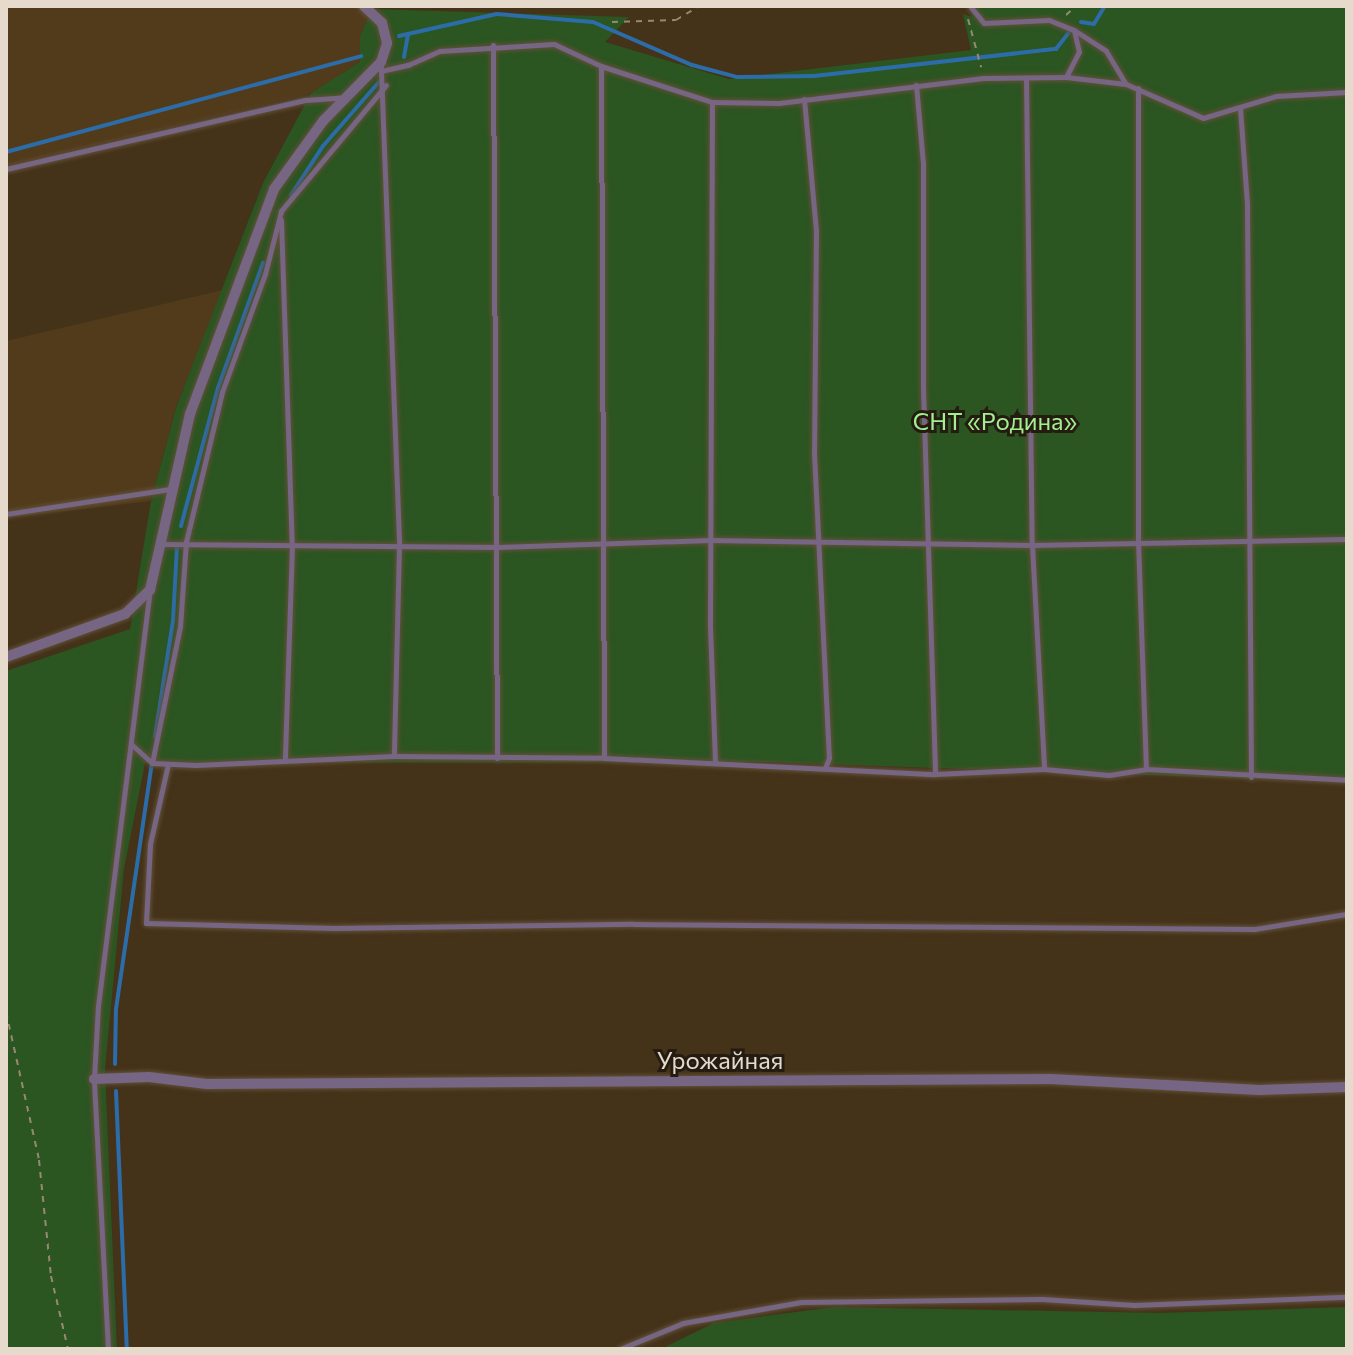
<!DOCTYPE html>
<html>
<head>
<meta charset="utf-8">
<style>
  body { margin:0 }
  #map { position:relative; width:1353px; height:1355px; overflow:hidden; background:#443219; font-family:Commissioner,sans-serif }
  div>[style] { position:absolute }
  .built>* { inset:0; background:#523b1b }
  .green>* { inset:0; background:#2b5521 }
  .stream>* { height:4px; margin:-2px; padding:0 2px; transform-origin:2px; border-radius:2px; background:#2c6da9 }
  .path>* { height:2px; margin-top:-1px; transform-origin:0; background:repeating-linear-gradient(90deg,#978874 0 6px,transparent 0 12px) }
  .roads { filter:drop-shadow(0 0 2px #615039) drop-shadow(0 0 2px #615039) }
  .lane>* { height:5px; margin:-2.5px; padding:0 2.5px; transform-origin:2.5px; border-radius:2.5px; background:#776584 }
  .street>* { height:10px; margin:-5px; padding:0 5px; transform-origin:5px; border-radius:5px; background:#776584 }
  span { translate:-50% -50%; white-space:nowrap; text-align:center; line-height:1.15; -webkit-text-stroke:6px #241c11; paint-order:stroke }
  .park-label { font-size:24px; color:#a2ef92 }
  .street-label { font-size:24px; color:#e5dacb }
  .frame { position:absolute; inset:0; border:8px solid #e5dacb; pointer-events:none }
</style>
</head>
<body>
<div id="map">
  <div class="built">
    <i style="clip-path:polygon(6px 6px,369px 6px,372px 9px,360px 36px,360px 62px,311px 93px,6px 166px)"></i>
    <i style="clip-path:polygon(223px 290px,176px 407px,151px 501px,6px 518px,6px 341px)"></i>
  </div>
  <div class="green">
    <i style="clip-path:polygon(970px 6px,1347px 6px,1347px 782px,766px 762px,145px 763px,124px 869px,105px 1069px,117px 1349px,6px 1349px,6px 671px,130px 629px,151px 501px,176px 408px,263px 183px,311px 93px,360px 62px,360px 36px,372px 9px,629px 17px,605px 42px,729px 79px,971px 50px,963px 14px,972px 17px)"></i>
    <i style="clip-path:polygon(834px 1307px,1159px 1313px,1347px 1307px,1347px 1349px,661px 1349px,714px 1323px)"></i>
  </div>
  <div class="stream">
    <i style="left:1081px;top:22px;width:13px;rotate:9deg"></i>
    <i style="left:1094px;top:24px;width:21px;rotate:-59deg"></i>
    <i style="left:399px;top:36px;width:100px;rotate:-12.7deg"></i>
    <i style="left:497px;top:14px;width:96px;rotate:4.8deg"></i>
    <i style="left:593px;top:22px;width:108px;rotate:23.5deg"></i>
    <i style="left:692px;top:65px;width:47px;rotate:14.9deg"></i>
    <i style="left:737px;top:77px;width:77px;rotate:-0.7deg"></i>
    <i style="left:814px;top:76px;width:244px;rotate:-6.4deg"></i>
    <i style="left:1056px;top:49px;width:23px;rotate:-52deg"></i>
    <i style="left:404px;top:57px;width:23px;rotate:-80deg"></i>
    <i style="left:6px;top:152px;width:368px;rotate:-15.1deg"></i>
    <i style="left:291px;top:195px;width:59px;rotate:-56.9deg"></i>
    <i style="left:323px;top:146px;width:85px;rotate:-48.8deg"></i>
    <i style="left:181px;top:526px;width:143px;rotate:-75deg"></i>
    <i style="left:218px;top:388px;width:133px;rotate:-70.2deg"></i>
    <i style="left:155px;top:737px;width:117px;rotate:-81.2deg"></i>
    <i style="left:173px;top:621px;width:74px;rotate:-86.9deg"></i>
    <i style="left:115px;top:1064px;width:55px;rotate:-89deg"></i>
    <i style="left:116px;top:1009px;width:251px;rotate:-81.7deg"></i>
    <i style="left:116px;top:1091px;width:258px;rotate:87.6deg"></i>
  </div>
  <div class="path">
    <i style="left:1066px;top:15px;width:13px;rotate:-42deg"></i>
    <i style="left:968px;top:19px;width:50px;rotate:74.8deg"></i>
    <i style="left:612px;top:22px;width:64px;rotate:-1.8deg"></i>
    <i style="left:676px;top:20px;width:27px;rotate:-31deg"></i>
    <i style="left:6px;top:1012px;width:152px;rotate:77.4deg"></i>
    <i style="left:39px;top:1160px;width:117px;rotate:84.1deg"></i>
    <i style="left:51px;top:1276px;width:75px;rotate:76.9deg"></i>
  </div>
  <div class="roads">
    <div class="lane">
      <i style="left:970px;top:6px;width:22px;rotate:51deg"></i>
      <i style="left:984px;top:23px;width:65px;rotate:-2.6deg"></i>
      <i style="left:1049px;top:20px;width:27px;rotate:22deg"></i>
      <i style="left:1074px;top:30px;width:38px;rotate:33deg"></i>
      <i style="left:1106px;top:51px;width:37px;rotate:59deg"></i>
      <i style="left:493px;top:45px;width:713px;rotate:89.68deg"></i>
      <i style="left:381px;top:65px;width:6px;rotate:90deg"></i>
      <i style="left:381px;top:71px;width:28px;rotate:-13deg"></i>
      <i style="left:408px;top:65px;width:35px;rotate:-24deg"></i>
      <i style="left:440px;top:51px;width:114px;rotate:-3.5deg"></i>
      <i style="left:554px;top:44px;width:52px;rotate:25.1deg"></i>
      <i style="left:601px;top:66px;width:117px;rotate:18deg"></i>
      <i style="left:712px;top:102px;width:67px;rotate:0.9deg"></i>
      <i style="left:779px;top:103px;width:206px;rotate:-7deg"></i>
      <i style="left:983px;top:78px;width:83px;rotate:-0.7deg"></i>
      <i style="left:1066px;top:77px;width:60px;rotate:6.7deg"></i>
      <i style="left:1126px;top:84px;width:84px;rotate:23.8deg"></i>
      <i style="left:1203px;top:118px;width:76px;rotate:-16.8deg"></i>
      <i style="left:1276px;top:96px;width:71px;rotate:-3.2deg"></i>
      <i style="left:601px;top:66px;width:692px;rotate:89.75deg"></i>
      <i style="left:381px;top:71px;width:475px;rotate:87.8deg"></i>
      <i style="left:399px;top:546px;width:210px;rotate:91.4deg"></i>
      <i style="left:1066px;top:77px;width:28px;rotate:-63deg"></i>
      <i style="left:1079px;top:52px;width:22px;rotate:-103deg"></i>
      <i style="left:1026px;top:78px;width:467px;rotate:89.3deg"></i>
      <i style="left:1032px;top:545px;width:224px;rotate:86.9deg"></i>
      <i style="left:916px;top:85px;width:78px;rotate:84.9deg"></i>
      <i style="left:923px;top:163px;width:225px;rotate:90deg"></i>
      <i style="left:923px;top:388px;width:386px;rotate:88.2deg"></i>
      <i style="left:1138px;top:88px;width:453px;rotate:90deg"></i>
      <i style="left:1138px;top:541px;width:228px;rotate:88deg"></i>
      <i style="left:804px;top:99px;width:132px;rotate:84.8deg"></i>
      <i style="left:816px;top:230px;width:223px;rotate:90.5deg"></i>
      <i style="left:814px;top:453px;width:305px;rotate:87.2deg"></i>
      <i style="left:829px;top:758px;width:11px;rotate:112deg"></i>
      <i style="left:712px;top:102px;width:524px;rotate:90.22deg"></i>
      <i style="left:710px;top:626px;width:136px;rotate:87.9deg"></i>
      <i style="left:1240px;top:108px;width:96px;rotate:85.8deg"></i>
      <i style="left:1247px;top:204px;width:573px;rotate:89.6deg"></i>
      <i style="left:6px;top:169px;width:308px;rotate:-13deg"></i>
      <i style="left:306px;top:100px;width:39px;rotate:-4deg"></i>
      <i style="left:281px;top:220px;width:325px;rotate:88.1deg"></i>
      <i style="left:292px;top:545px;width:216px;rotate:91.9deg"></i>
      <i style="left:6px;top:514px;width:165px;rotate:-8.7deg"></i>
      <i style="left:161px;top:544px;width:337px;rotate:0.5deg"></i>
      <i style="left:498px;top:547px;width:212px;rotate:-1.9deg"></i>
      <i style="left:710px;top:540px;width:322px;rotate:0.9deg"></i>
      <i style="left:1032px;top:545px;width:315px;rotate:-1.1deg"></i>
      <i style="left:131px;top:744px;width:28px;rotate:42deg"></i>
      <i style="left:152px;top:763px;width:44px;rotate:2.6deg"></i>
      <i style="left:196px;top:765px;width:198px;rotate:-2.6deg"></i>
      <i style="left:394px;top:756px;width:210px;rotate:0.5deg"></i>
      <i style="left:604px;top:758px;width:331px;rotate:2.8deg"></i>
      <i style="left:935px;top:774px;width:109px;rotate:-2.6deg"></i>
      <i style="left:1044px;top:769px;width:65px;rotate:5.3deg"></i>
      <i style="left:1109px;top:775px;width:37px;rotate:-9deg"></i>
      <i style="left:1146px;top:769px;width:201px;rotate:3.1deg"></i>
      <i style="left:152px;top:763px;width:139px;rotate:-78.4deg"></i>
      <i style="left:180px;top:627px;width:85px;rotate:-86deg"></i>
      <i style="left:186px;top:542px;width:154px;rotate:-76.5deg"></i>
      <i style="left:222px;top:392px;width:126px;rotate:-70deg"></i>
      <i style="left:265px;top:274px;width:65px;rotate:-75.7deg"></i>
      <i style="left:281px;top:211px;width:164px;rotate:-50.2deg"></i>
      <i style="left:168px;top:764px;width:82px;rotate:102.7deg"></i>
      <i style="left:150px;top:844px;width:79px;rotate:92.9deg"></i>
      <i style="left:146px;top:923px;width:188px;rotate:1.5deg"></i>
      <i style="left:334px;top:928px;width:300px;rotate:-0.8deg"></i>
      <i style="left:634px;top:924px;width:621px;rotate:0.46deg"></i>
      <i style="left:1255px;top:929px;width:93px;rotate:-9.3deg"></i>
      <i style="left:108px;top:1349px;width:270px;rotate:-93deg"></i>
      <i style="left:94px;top:1079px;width:73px;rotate:-86.9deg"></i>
      <i style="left:98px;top:1006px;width:414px;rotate:-82.9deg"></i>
      <i style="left:620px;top:1349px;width:68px;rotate:-22.4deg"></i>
      <i style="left:683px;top:1323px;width:120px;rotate:-10.1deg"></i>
      <i style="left:801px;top:1302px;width:241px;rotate:-0.7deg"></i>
      <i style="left:1042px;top:1299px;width:92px;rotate:3.7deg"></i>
      <i style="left:1134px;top:1305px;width:213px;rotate:-2.2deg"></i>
    </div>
    <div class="street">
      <i style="left:6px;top:657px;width:127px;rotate:-19.9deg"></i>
      <i style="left:125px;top:614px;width:35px;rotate:-44deg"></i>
      <i style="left:150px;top:590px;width:180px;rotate:-77.2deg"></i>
      <i style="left:190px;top:414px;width:240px;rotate:-69.5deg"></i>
      <i style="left:274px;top:189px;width:84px;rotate:-54.2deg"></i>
      <i style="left:323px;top:121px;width:83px;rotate:-45.5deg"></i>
      <i style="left:381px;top:62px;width:20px;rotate:-72deg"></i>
      <i style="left:387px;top:43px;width:21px;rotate:-104deg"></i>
      <i style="left:382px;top:23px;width:25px;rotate:-137deg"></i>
      <i style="left:94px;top:1079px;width:55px;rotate:-2.1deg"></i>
      <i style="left:149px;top:1077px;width:58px;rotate:6.9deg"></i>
      <i style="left:207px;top:1084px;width:844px;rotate:-0.34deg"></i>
      <i style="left:1051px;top:1079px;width:208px;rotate:3deg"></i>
      <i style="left:1259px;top:1090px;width:88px;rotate:-2deg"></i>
    </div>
  </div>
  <div class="park-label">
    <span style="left:995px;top:421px">СНТ «Родина»</span>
  </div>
  <div class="street-label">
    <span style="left:720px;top:1060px">Урожайная</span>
  </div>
  <div class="frame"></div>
</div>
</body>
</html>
